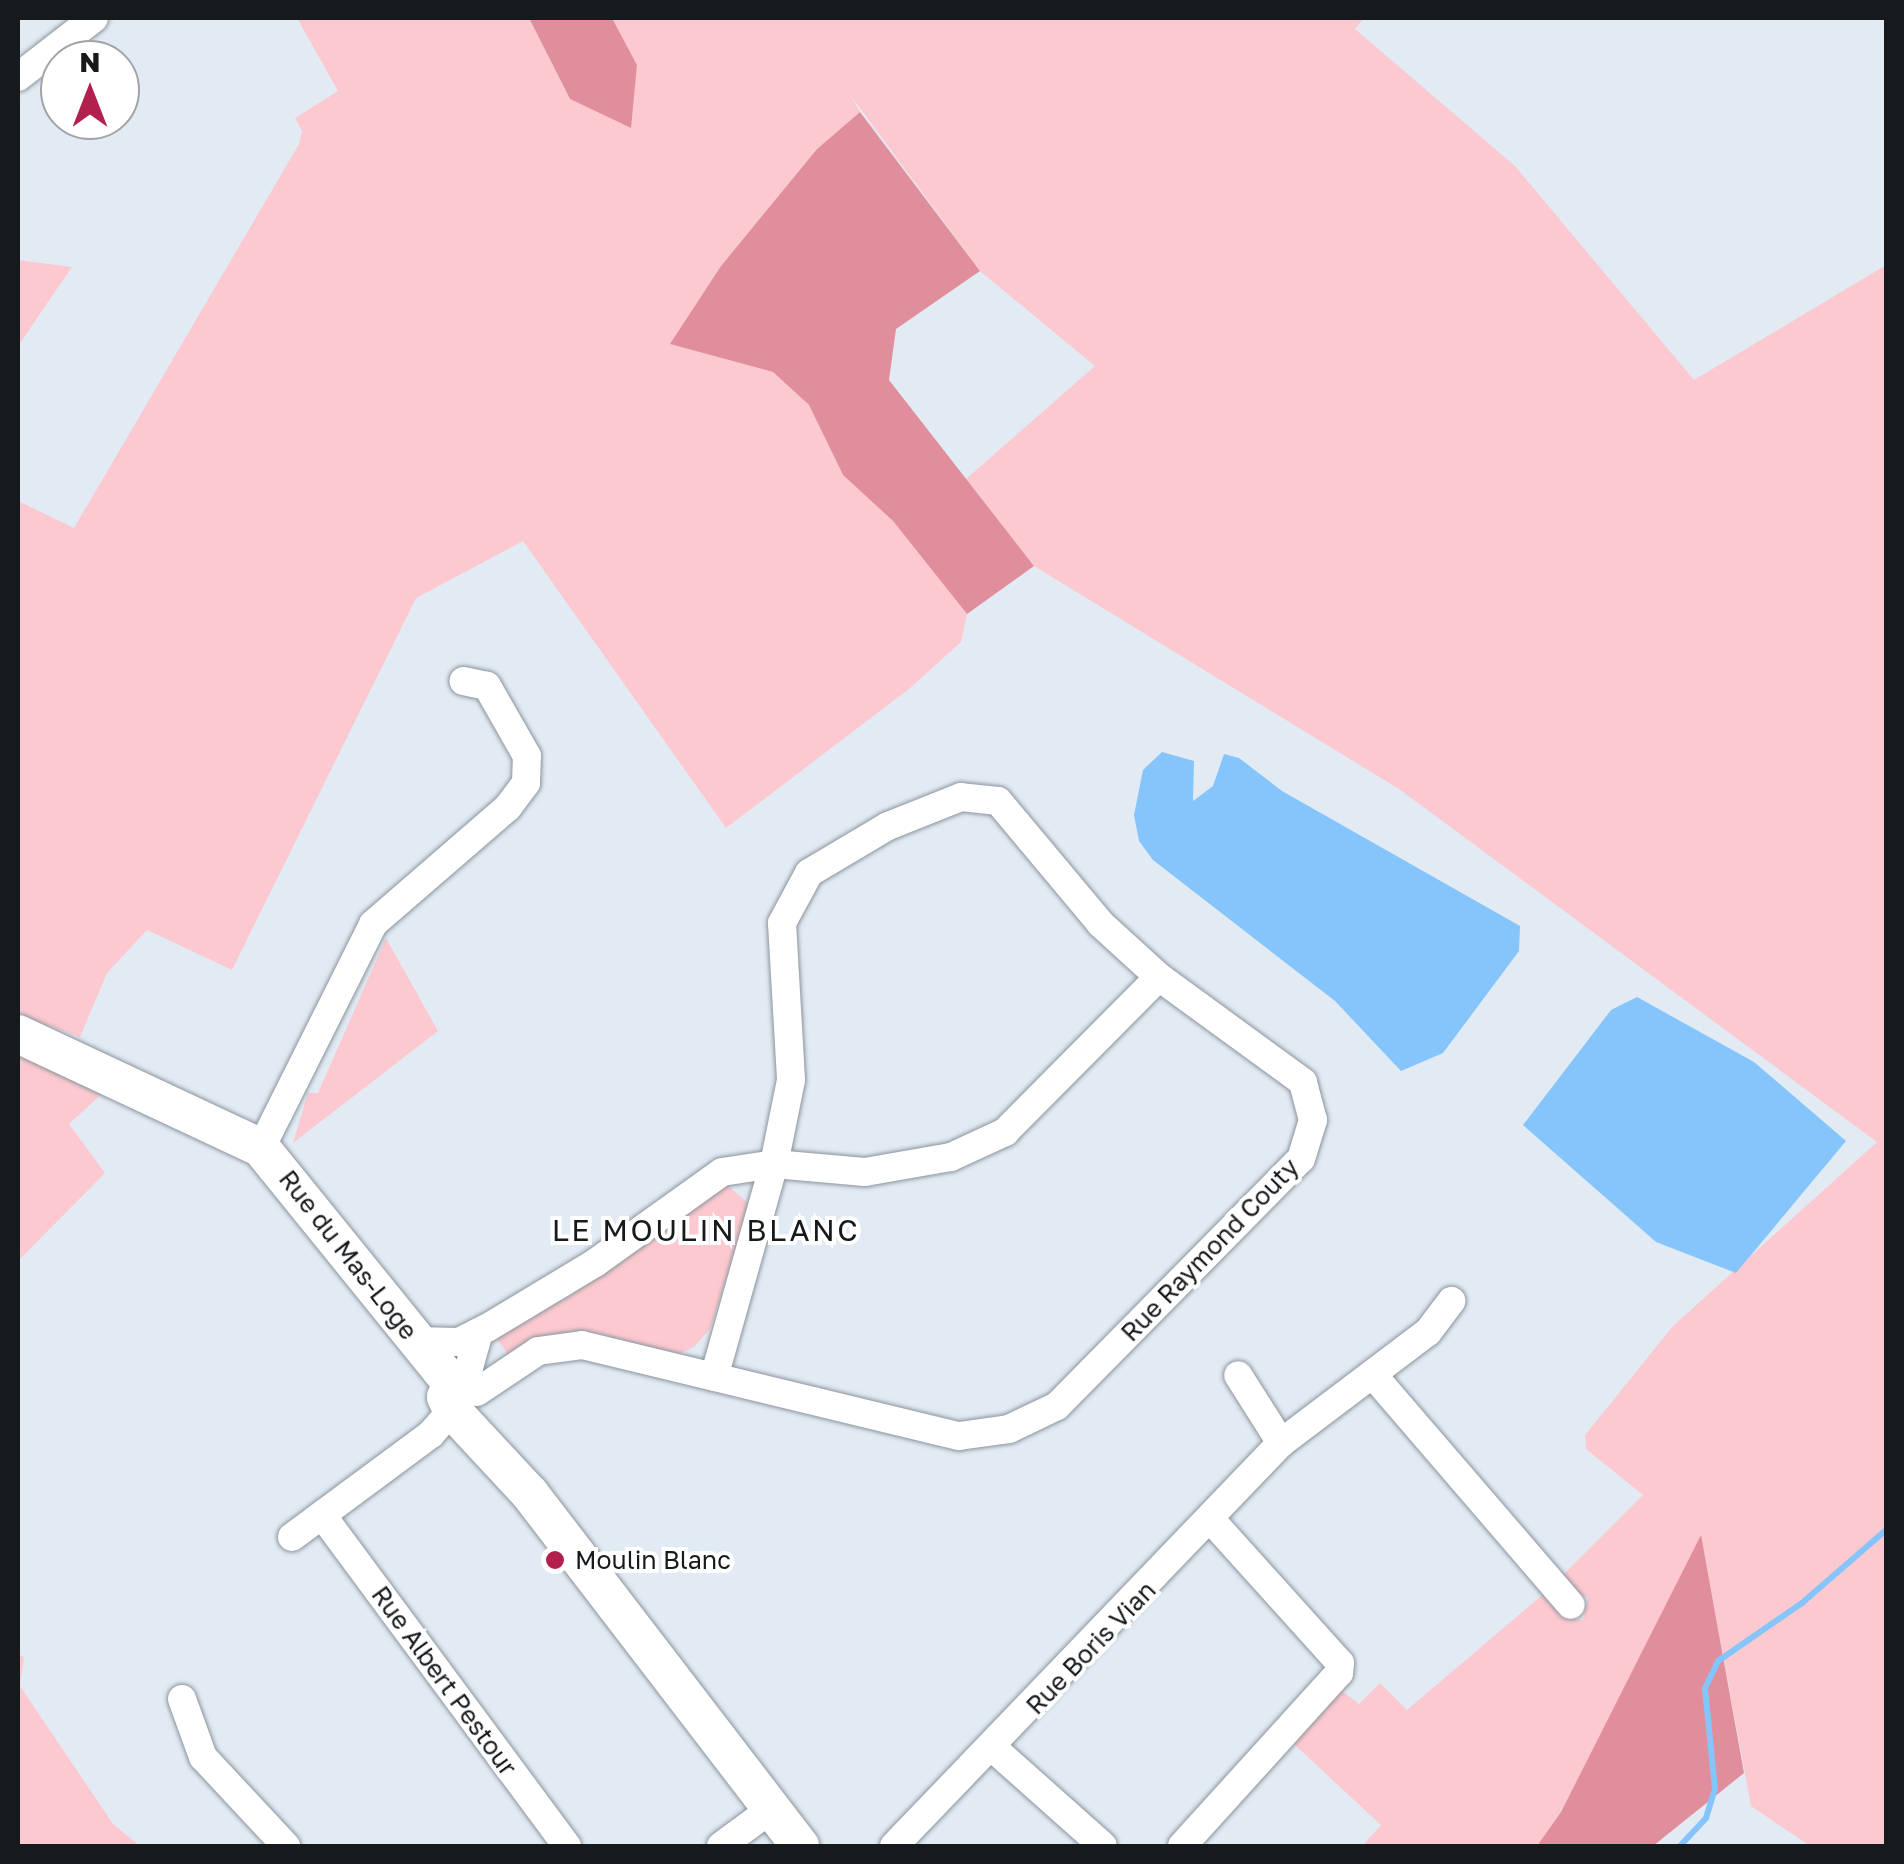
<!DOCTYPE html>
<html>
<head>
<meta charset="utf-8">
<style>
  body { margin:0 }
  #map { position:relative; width:1904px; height:1864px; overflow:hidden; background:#e2ebf4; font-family:"Golos Text",sans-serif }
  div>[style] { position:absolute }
  .green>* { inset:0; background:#fdc9d0 }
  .forest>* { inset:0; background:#e08e9b }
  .water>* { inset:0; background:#85c5fb }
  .stream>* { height:6px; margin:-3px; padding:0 3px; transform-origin:3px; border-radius:3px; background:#85c5fb }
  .roads { filter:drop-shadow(0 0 2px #8b949c) drop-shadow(0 0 2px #8b949c) }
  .minor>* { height:28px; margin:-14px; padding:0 14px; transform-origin:14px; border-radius:14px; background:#fff }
  .major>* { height:38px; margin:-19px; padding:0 19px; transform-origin:19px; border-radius:19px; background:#fff }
  .dots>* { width:28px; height:28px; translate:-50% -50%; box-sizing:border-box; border:5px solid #fff; border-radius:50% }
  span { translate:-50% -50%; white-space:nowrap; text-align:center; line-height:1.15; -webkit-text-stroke:8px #fff; paint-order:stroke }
  .street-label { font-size:25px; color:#171a1d }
  .poi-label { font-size:25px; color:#171a1d }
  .left { translate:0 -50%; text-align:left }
  .quarter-label { font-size:30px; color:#171a1d; letter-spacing:2.5px }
  .frame { position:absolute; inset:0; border:20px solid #171a1d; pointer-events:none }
  .north { position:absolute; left:40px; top:40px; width:100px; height:100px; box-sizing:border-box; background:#fff; border:2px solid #a2a3a5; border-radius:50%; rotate:0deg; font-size:28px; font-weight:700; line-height:40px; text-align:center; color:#171a1d }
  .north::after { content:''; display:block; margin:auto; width:35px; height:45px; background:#b2214d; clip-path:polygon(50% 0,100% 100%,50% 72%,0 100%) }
</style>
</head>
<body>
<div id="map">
  <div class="green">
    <i style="clip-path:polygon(297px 18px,529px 18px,570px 99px,630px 127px,637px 65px,612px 18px,1364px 18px,1355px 29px,1515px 166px,1694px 380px,1886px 265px,1886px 1846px,1810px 1846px,1751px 1806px,1701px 1537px,1561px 1812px,1537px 1846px,1362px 1846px,1381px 1825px,1284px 1735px,1332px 1683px,1359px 1704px,1380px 1683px,1407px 1710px,1547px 1591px,1563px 1616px,1583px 1620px,1588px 1598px,1572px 1591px,1563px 1575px,1643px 1495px,1586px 1449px,1585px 1435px,1673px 1326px,1877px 1142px,1399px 789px,1034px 566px,966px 479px,1095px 366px,980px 271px,851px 96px,860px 112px,817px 149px,721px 266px,671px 344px,773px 372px,809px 405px,843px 475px,893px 521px,967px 614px,961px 642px,909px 689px,726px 828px,523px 541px,416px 598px,232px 970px,147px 930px,107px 973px,80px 1037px,18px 1015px,18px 501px,74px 528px,299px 144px,302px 131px,295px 118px,338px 91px)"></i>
    <i style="clip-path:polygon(18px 260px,72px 267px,18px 346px)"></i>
    <i style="clip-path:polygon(386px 938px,438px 1031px,293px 1143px,308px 1093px,318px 1093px)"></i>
    <i style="clip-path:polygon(18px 1049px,104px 1092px,69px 1124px,105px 1173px,18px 1261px)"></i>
    <i style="clip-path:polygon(724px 1182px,750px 1205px,710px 1329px,694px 1347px,670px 1358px,597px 1333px,593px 1340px,510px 1357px,494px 1335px,558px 1295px,562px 1301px,666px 1231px,663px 1225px)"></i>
    <i style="clip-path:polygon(18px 1654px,24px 1657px,20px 1686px,113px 1824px,140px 1846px,18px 1846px)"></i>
  </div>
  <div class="forest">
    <i style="clip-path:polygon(529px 18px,612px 18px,637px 65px,631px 128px,570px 99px)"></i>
    <i style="clip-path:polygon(860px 112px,980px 271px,896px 329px,889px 380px,1034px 566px,967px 614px,893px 521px,843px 475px,809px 405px,773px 372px,670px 344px,721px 266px,817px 149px)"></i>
    <i style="clip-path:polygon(1701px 1535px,1744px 1773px,1653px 1846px,1537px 1846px,1561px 1812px)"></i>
  </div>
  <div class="water">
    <i style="clip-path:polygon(1162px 752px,1194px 761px,1193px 801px,1213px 786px,1224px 754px,1239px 758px,1282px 791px,1520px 926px,1519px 951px,1443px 1053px,1401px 1071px,1335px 1001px,1153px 860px,1139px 841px,1134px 815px,1143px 770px)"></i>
    <i style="clip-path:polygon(1637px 997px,1754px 1062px,1846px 1141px,1736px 1273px,1656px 1242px,1523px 1125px,1611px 1010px)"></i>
  </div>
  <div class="stream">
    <i style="left:1680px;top:1846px;width:38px;rotate:-47deg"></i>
    <i style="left:1706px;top:1818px;width:30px;rotate:-73deg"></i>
    <i style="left:1715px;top:1789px;width:101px;rotate:-95.7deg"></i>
    <i style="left:1705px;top:1688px;width:30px;rotate:-64deg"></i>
    <i style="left:1718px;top:1661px;width:102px;rotate:-34.6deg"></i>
    <i style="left:1802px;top:1603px;width:111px;rotate:-41deg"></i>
  </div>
  <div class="roads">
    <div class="minor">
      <i style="left:18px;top:77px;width:96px;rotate:-37.8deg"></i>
      <i style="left:261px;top:1148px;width:250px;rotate:-63.4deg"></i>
      <i style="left:373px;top:924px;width:179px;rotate:-40.9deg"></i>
      <i style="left:508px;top:807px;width:30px;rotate:-53deg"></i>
      <i style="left:526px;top:783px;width:27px;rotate:-88deg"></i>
      <i style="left:527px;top:756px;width:81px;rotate:-119.7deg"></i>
      <i style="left:487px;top:686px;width:24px;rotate:-168deg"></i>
      <i style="left:414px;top:1341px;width:45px;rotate:1.3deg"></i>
      <i style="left:459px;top:1342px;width:31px;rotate:-27deg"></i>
      <i style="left:487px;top:1328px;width:126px;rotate:-31deg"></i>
      <i style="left:595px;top:1263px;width:156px;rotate:-35.6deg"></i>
      <i style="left:722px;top:1172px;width:53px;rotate:-8.7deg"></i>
      <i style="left:774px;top:1164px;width:91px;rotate:5deg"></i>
      <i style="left:865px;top:1172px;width:87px;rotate:-9.9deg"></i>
      <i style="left:951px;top:1157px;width:60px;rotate:-24.8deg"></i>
      <i style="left:1005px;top:1132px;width:218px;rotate:-45.2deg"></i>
      <i style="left:1373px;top:1375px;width:303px;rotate:49.3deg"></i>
      <i style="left:465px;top:1382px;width:52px;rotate:-74.4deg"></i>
      <i style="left:477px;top:1392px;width:73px;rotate:-33.9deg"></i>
      <i style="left:538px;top:1351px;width:44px;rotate:-7.8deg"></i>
      <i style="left:582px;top:1345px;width:388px;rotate:13.6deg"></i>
      <i style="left:959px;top:1436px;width:50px;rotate:-8deg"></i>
      <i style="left:1009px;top:1429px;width:53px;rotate:-25.6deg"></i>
      <i style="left:1057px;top:1406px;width:347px;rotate:-45.4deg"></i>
      <i style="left:1301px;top:1159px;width:41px;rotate:-72.9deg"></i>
      <i style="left:1313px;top:1120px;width:39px;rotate:-105deg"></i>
      <i style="left:1303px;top:1082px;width:178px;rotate:-143.9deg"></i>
      <i style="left:1159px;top:977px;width:79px;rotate:-137.6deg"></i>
      <i style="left:1101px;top:924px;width:160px;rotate:-129.9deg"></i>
      <i style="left:998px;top:801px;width:37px;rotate:-174deg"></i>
      <i style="left:961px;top:797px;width:79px;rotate:158.3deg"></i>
      <i style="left:888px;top:826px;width:92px;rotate:149.3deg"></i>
      <i style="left:809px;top:873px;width:57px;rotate:118.4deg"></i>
      <i style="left:782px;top:923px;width:157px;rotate:86.7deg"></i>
      <i style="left:791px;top:1080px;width:86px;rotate:101.4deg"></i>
      <i style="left:774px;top:1164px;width:221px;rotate:105.7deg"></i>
      <i style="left:1281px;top:1443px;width:184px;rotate:-37.1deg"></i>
      <i style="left:1428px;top:1332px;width:39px;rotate:-53deg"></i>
      <i style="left:322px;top:1515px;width:412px;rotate:53.5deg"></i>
      <i style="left:292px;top:1537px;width:173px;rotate:-36.5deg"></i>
      <i style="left:431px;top:1434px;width:32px;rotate:-49deg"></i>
      <i style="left:182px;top:1699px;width:62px;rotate:70.1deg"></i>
      <i style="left:203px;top:1757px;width:122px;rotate:47deg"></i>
      <i style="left:993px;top:1748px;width:147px;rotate:41.7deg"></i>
      <i style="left:721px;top:1846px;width:61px;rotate:-36.3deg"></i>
      <i style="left:894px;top:1846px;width:559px;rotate:-46.16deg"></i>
      <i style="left:1281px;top:1443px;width:80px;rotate:-122.3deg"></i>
      <i style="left:1182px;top:1846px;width:234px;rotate:-47.8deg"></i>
      <i style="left:1339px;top:1673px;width:10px;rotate:-84deg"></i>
      <i style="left:1340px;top:1663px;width:190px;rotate:-132deg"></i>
    </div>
    <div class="major">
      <i style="left:18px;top:1034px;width:268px;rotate:25.1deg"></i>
      <i style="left:261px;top:1148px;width:305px;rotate:51deg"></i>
      <i style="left:453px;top:1385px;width:14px;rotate:120deg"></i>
      <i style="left:446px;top:1397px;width:14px;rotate:65deg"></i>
      <i style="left:452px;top:1410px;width:115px;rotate:47.1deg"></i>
      <i style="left:530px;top:1494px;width:444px;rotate:52.5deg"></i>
    </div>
  </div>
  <div class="dots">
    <i style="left:555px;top:1560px;background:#b2214d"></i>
  </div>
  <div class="street-label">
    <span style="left:1210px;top:1250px;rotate:-46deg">Rue Raymond Couty</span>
    <span style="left:348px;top:1255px;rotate:52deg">Rue du Mas-Loge</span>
    <span style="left:1091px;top:1648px;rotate:-46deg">Rue Boris Vian</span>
    <span style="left:444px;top:1681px;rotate:54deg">Rue Albert Pestour</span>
  </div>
  <div class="poi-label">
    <span class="left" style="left:575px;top:1560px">Moulin Blanc</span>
  </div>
  <div class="quarter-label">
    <span style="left:706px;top:1230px">LE MOULIN BLANC</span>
  </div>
  <div class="frame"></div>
  <div class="north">N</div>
</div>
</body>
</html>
